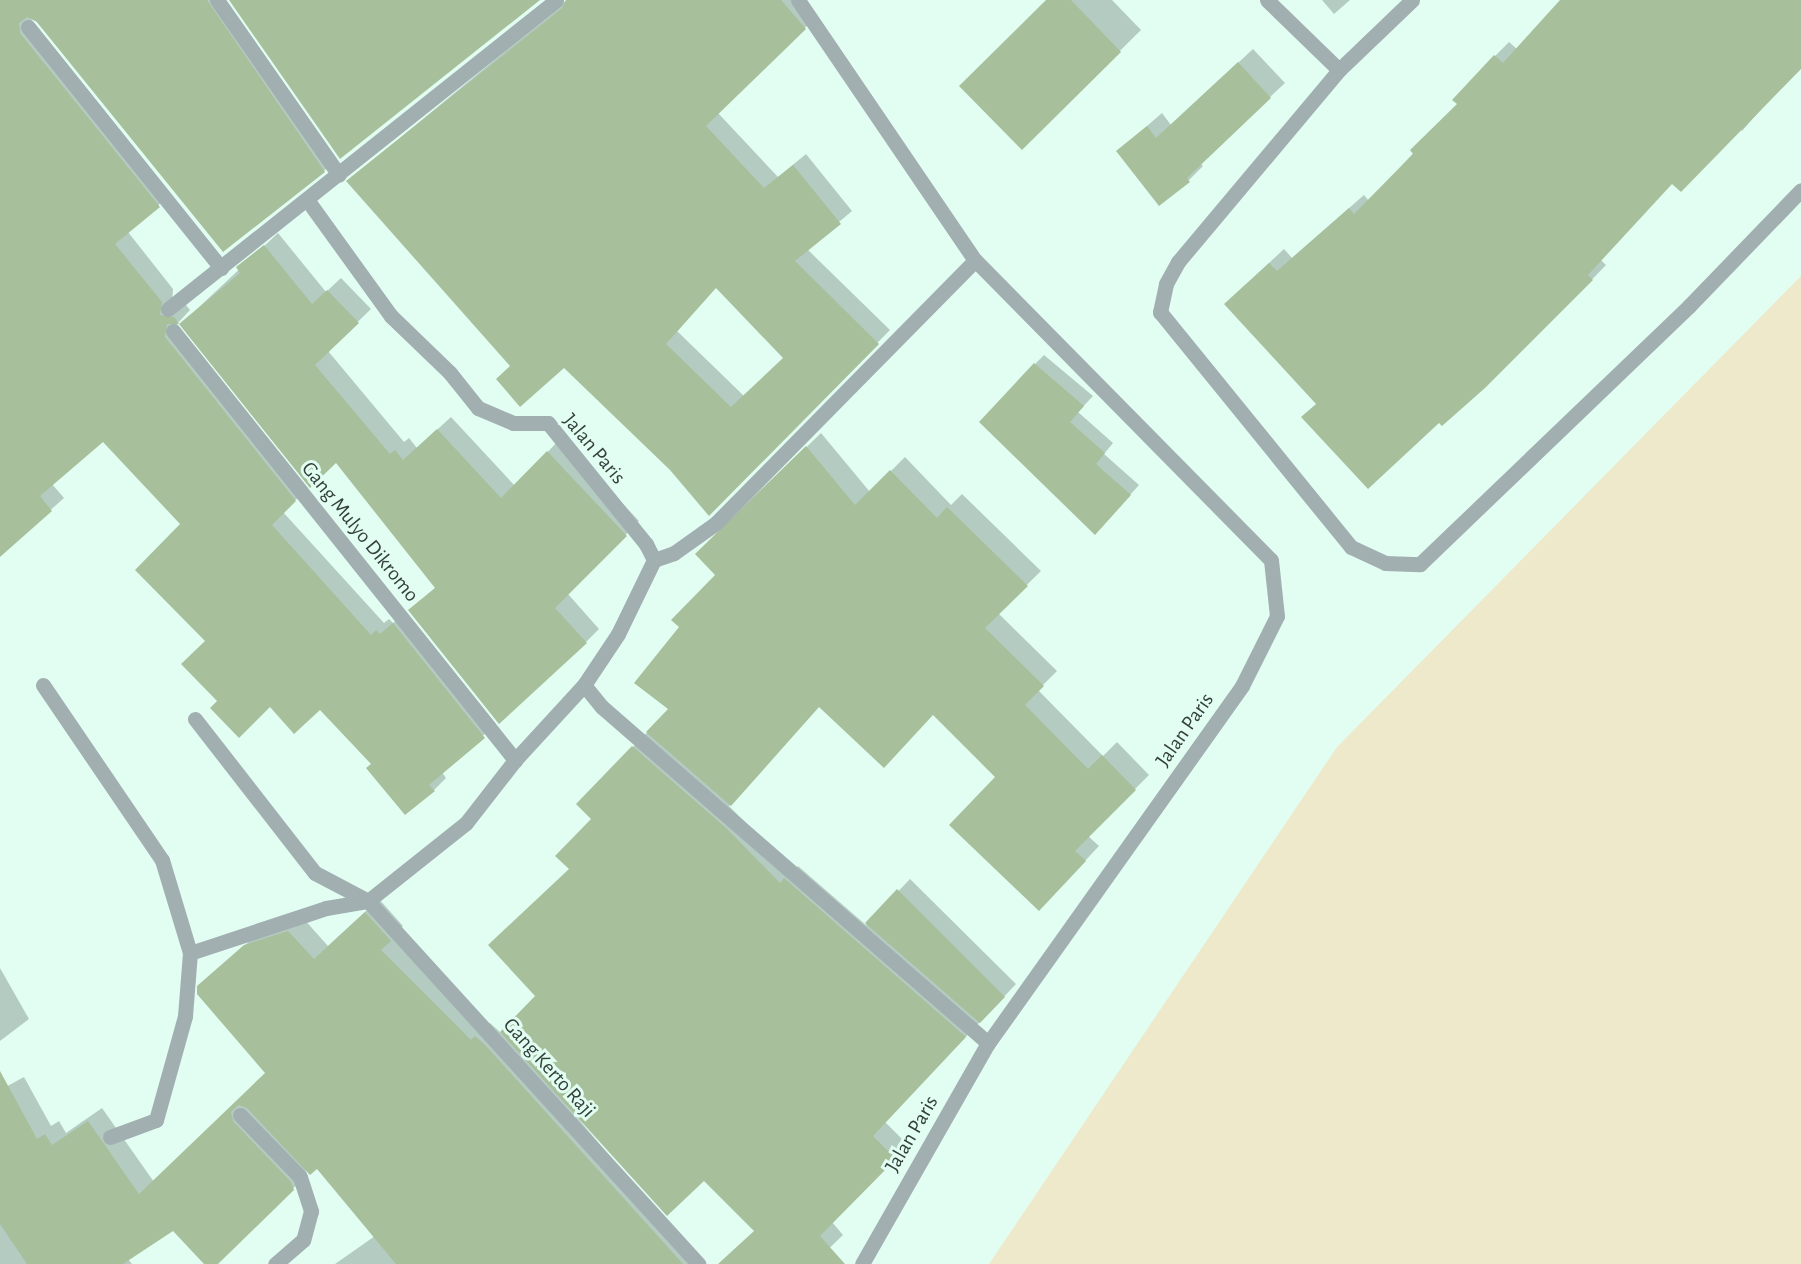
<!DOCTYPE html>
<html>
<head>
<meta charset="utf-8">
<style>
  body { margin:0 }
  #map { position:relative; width:1801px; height:1264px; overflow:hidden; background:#e2fef3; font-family:"Alegreya Sans",sans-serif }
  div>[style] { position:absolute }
  .green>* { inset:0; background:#eee9ca }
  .shadow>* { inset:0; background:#0003 }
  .building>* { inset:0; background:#a7bf9a }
  .street>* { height:15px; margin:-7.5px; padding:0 7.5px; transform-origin:7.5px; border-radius:7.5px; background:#a2afb1 }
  span { translate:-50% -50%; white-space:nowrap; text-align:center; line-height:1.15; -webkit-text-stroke:6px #e2fef3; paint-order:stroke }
  .street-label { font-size:21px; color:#34403b }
</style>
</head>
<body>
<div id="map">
  <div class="green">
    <i style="clip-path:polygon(1801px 276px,1801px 1264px,989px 1264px,1337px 747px)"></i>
  </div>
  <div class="shadow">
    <i style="clip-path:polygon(0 0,226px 0,336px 158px,324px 171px,31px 19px,171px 194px,128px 232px,173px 289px,172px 303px,186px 305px,190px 310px,177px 324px,308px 488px,283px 512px,384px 623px,389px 619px,393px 623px,406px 612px,496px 724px,442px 772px,446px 778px,434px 790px,373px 763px,320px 708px,219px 701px,182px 524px,104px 440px,52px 484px,64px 498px,0 555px)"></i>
    <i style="clip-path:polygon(evenodd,567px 0,804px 0,817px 16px,718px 113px,778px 177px,806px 154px,852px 211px,807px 249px,890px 330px,709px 514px,671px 469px,564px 366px,512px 365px,348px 181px,567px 0,717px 286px,785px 358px,744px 396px,677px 331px,717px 286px)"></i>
    <i style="clip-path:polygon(1048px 0,1112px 0,1141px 30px,1022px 148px)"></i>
    <i style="clip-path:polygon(1322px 0,1350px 0,1334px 14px)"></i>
    <i style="clip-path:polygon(1562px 0,1801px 0,1801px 64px,1742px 131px,1739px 128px,1673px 182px,1601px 260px,1606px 265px,1580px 292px,1439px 421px,1318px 403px,1240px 290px,1284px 249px,1292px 258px,1364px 195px,1369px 201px,1459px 104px,1495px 56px,1509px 42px,1517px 49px)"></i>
    <i style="clip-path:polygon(1253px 49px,1285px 83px,1200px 163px,1203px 166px,1189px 180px,1118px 151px,1162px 113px,1171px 125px)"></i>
    <i style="clip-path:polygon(278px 233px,326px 292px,341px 278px,371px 309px,328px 351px,404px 442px,409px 438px,417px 448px,451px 417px,515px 486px,561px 438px,639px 521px,568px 594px,599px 629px,586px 642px,410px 611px,436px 587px,336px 461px,181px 324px)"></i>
    <i style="clip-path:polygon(1044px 355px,1093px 396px,1078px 412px,1113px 443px,1104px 454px,1139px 485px,1104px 524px,1035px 364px)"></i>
    <i style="clip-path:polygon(821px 433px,870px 492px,905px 457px,951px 505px,962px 494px,1041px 571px,998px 613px,1057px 671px,1038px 690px,1103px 756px,1117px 742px,1149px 775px,1088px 836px,1099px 846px,1053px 895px,997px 777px,933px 714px,820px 705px,729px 806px,794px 871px,798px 866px,866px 925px,910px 879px,1016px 984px,885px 1122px,908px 1145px,832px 1222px,843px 1235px,813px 1264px,770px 1264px,756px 1231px,704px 1179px,532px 1064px,701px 1264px,442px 1264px,423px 1241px,396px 1264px,335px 1264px,375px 1236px,317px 1167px,305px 1168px,307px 1175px,215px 1264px,207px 1264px,173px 1229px,128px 1259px,132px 1264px,0 1264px,0 1090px,24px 1077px,51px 1126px,59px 1121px,66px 1133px,102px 1108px,154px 1182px,267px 1073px,213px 973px,260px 932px,303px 918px,328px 946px,379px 899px,403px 926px,394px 935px,485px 1027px,490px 1023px,501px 1033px,537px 996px,570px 869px,593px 819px,633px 747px,670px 709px,681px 627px,717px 575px,697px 554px)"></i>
    <i style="clip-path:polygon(0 968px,29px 1019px,0 1041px)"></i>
  </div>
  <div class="building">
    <i style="clip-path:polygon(0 0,207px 0,325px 172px,223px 252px,36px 21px,27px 17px,19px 23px,20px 33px,160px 207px,115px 244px,162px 302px,160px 315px,174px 317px,179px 324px,167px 324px,165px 337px,296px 501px,272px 525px,371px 635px,376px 630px,380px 634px,393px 623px,485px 738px,429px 785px,435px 791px,405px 815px,366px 768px,371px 764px,320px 710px,294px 734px,270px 707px,239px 738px,210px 708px,217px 701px,181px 664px,205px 641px,135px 570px,180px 524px,103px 442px,40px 496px,52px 511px,0 557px)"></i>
    <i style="clip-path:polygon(229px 0,540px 0,340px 159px)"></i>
    <i style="clip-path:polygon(evenodd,566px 0,781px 0,806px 29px,706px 126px,764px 188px,793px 165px,841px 224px,795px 261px,879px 344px,709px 516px,670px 470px,564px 368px,520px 407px,496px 379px,510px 366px,346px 181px,562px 8px,566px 0,716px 288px,783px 358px,731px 407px,666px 344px,716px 288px)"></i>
    <i style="clip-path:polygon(1046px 0,1071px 0,1121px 52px,1022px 150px,959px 86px)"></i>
    <i style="clip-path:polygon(1560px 0,1801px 0,1801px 69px,1681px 192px,1672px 184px,1588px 275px,1593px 280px,1485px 388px,1442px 426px,1439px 423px,1368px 489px,1301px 417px,1316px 404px,1224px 304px,1269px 263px,1277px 271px,1349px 208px,1354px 214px,1413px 154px,1410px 150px,1457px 104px,1452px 100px,1494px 55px,1503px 63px)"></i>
    <i style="clip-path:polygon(1238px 62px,1271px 98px,1187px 178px,1190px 182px,1159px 206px,1116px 151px,1147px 126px,1156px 138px)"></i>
    <i style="clip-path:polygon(264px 245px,312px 304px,327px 290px,359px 323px,315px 365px,390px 454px,395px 450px,403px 460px,437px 429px,501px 498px,547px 451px,627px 536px,555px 608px,587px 643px,499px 724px,408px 610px,435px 588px,336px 463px,310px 488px,179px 324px,240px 273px,236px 267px)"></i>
    <i style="clip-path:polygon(1034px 363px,1084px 406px,1070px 422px,1105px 453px,1096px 464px,1131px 495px,1095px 535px,979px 422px)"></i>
    <i style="clip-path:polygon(806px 446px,855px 505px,890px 470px,937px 518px,947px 507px,1028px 586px,985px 628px,1044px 686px,1025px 705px,1088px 769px,1102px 755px,1136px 790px,1075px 851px,1086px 861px,1039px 911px,949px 825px,995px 777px,933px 715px,884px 768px,819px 707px,731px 806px,646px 732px,668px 709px,634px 683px,679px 627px,671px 620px,715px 575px,695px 554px)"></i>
    <i style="clip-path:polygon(632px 746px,726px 828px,780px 883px,784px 878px,966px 1037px,873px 1136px,896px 1159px,820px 1236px,845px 1264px,718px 1264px,754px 1231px,704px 1181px,667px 1216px,500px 1032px,535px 996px,488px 945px,569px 869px,555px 856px,591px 819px,576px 804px)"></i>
    <i style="clip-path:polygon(897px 889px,1005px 997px,980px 1023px,865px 923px)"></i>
    <i style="clip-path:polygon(365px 912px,391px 941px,381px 950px,471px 1040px,475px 1036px,486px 1046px,683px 1264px,396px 1264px,317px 1169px,310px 1175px,247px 1108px,238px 1105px,231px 1112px,233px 1121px,291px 1182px,294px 1190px,218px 1264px,204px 1264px,173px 1231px,123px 1264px,27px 1264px,0 1224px,0 1071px,37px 1139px,45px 1134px,52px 1145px,88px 1121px,139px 1194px,265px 1073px,197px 994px,197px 986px,244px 945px,288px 931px,314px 959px)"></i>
  </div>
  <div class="street">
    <i style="left:217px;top:0;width:213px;rotate:55.1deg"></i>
    <i style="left:798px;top:0;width:315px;rotate:55.8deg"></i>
    <i style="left:975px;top:260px;width:421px;rotate:45.4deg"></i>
    <i style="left:1271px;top:560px;width:56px;rotate:83.9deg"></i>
    <i style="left:1277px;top:616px;width:78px;rotate:116.6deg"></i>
    <i style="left:1242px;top:686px;width:438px;rotate:125.4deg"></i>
    <i style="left:988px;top:1043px;width:254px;rotate:119.7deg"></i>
    <i style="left:1267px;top:0;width:100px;rotate:44.2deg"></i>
    <i style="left:1412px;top:0;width:101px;rotate:136.2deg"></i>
    <i style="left:1339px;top:70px;width:251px;rotate:130deg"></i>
    <i style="left:1178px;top:262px;width:25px;rotate:119deg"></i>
    <i style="left:1166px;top:284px;width:29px;rotate:102deg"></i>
    <i style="left:1160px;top:312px;width:303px;rotate:50.9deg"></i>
    <i style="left:1351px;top:547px;width:38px;rotate:25deg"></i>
    <i style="left:1385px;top:563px;width:35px;rotate:2deg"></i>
    <i style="left:1420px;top:564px;width:373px;rotate:-43.8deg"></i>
    <i style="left:1689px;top:306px;width:161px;rotate:-46deg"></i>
    <i style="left:28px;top:27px;width:309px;rotate:51.3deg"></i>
    <i style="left:308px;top:201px;width:142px;rotate:54.2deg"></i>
    <i style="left:391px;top:316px;width:82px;rotate:44deg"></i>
    <i style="left:450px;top:373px;width:45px;rotate:51.3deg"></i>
    <i style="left:478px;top:408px;width:38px;rotate:23deg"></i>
    <i style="left:513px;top:423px;width:35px"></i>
    <i style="left:548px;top:423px;width:156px;rotate:51deg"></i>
    <i style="left:646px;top:544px;width:18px;rotate:63deg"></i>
    <i style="left:654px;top:560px;width:21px;rotate:-19deg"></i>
    <i style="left:674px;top:553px;width:52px;rotate:-35.5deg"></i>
    <i style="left:716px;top:523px;width:369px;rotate:-45.4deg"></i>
    <i style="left:168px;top:309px;width:496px;rotate:-38.5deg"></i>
    <i style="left:173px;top:331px;width:549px;rotate:51.44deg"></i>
    <i style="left:43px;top:685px;width:212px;rotate:55.8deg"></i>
    <i style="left:162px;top:860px;width:97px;rotate:73.2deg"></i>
    <i style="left:584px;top:685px;width:28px;rotate:51deg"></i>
    <i style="left:602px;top:707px;width:512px;rotate:41.04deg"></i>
    <i style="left:195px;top:719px;width:195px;rotate:52.1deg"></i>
    <i style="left:315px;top:873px;width:60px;rotate:27.8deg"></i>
    <i style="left:368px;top:901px;width:491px;rotate:47.7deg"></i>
    <i style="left:240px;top:1115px;width:86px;rotate:45.9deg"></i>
    <i style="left:300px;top:1177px;width:36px;rotate:72deg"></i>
    <i style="left:311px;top:1211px;width:30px;rotate:105deg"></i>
    <i style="left:303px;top:1240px;width:37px;rotate:139deg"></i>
    <i style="left:110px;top:1137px;width:49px;rotate:-20.3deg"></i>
    <i style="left:156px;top:1120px;width:108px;rotate:-74.4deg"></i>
    <i style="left:185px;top:1016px;width:63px;rotate:-85.5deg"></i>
    <i style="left:190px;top:953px;width:143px;rotate:-18.3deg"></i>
    <i style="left:326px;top:908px;width:43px;rotate:-9.5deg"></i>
    <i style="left:368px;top:901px;width:125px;rotate:-38.5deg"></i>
    <i style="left:466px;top:823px;width:80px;rotate:-52.1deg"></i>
    <i style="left:515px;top:760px;width:102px;rotate:-47.4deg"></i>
    <i style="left:584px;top:685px;width:61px;rotate:-56.3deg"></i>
    <i style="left:618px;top:634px;width:82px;rotate:-64.1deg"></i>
  </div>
  <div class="street-label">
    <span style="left:594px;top:449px;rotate:50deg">Jalan Paris</span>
    <span style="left:360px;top:532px;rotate:51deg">Gang Mulyo Dikromo</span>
    <span style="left:1185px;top:730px;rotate:-55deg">Jalan Paris</span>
    <span style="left:549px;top:1068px;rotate:48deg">Gang Kerto Raji</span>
    <span style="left:912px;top:1134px;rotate:-60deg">Jalan Paris</span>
  </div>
</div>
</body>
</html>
